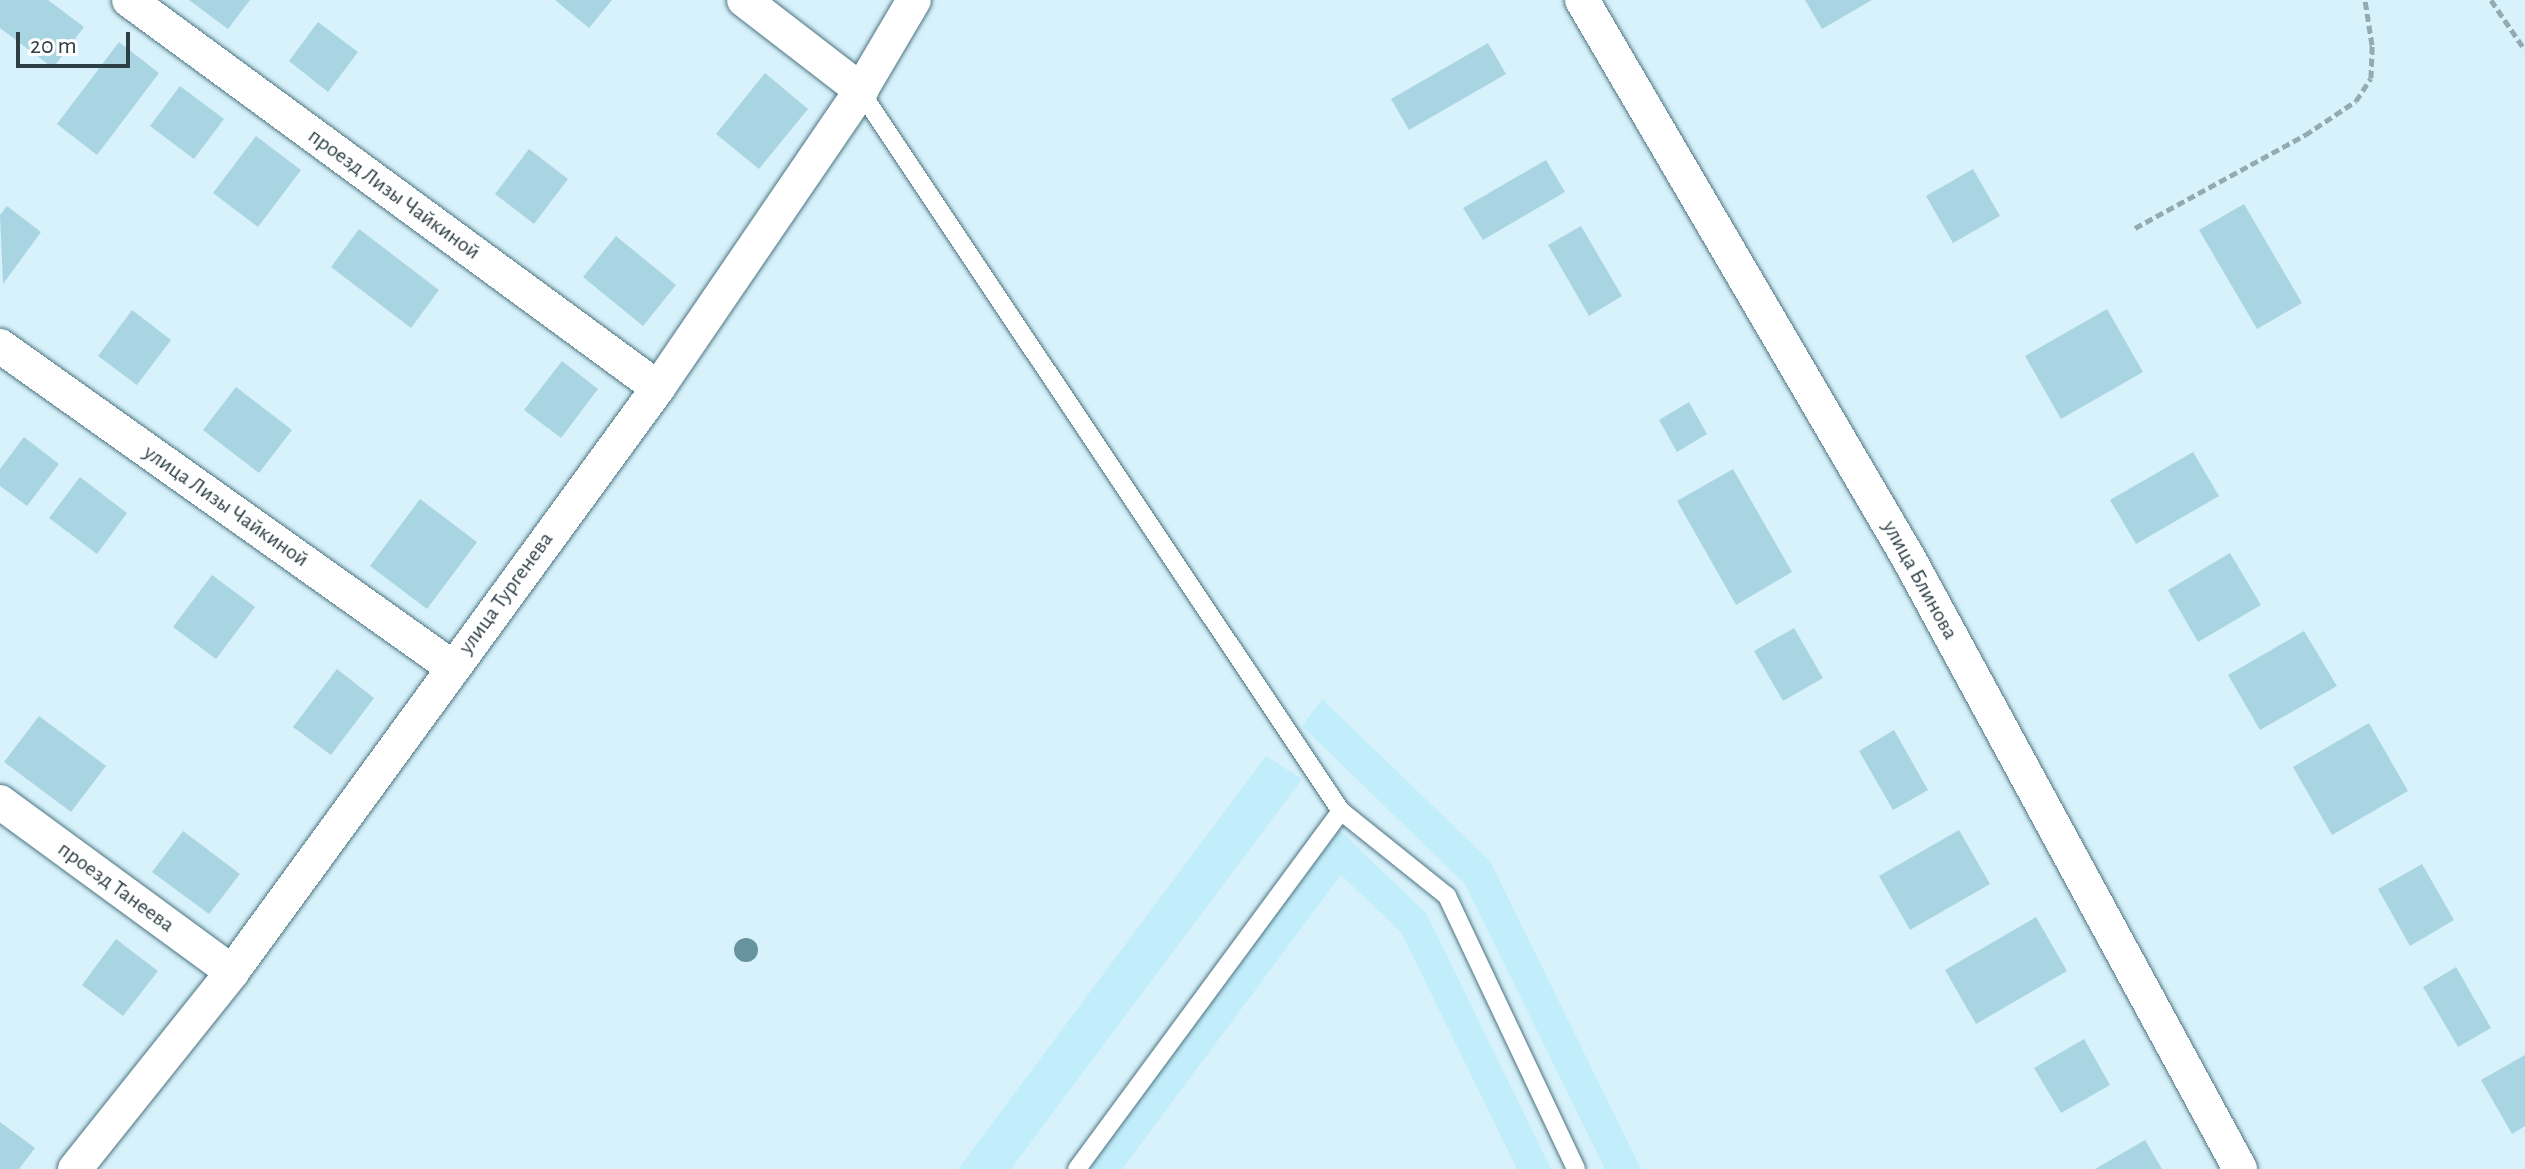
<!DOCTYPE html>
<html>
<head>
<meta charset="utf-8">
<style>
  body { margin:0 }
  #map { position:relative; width:2525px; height:1169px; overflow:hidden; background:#d8f2fb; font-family:"Alegreya Sans",sans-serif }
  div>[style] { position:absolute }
  .built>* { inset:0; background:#c2edfa }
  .building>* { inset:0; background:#a9d5e2 }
  .path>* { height:5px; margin-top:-2.5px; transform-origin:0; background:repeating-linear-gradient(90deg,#93aab2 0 8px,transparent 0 12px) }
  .roads { filter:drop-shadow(0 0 2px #4b7481) drop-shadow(0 0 2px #4b7481) }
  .lane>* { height:18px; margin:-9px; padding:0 9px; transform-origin:9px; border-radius:9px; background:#fff }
  .street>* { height:34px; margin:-17px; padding:0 17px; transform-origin:17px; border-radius:17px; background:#fff }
  .trees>* { width:24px; height:24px; margin:-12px; border-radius:50%; background:#67939f }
  span { translate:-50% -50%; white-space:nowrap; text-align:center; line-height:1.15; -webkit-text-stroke:8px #fff; paint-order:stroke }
  .street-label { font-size:22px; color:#2d3f45 }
  .scale { position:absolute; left:16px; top:32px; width:114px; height:36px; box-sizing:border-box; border:4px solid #2d3f45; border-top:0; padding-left:10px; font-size:24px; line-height:28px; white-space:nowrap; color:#2d3f45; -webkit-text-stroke:6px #fff; paint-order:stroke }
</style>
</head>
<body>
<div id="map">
  <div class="built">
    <i style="clip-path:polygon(1322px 699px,1490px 861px,1641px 1169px,1605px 1169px,1465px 884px,1302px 726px)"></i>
    <i style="clip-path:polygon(1266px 756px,1302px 779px,1011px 1169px,958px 1169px)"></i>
    <i style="clip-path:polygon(1332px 823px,1426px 913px,1551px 1169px,1517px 1169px,1401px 932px,1341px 875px,1122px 1169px,1075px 1169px)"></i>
  </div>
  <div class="building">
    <i style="clip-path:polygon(0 0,48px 0,84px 27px,53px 68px,0 28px)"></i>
    <i style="clip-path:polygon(189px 0,250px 0,228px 29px)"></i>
    <i style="clip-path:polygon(555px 0,612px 0,589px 28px)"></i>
    <i style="clip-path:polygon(1805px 0,1872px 0,1822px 29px)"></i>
    <i style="clip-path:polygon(318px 22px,358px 52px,328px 92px,289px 61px)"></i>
    <i style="clip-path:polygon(119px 42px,159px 73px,97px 155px,57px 124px)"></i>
    <i style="clip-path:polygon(1488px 43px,1506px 74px,1409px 130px,1391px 99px)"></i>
    <i style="clip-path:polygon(765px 73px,808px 109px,759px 169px,716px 134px)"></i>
    <i style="clip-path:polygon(180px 86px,224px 119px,194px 159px,150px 126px)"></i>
    <i style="clip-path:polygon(256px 136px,301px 170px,258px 227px,213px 193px)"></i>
    <i style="clip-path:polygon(529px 149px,568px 179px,534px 224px,495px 194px)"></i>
    <i style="clip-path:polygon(1546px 160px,1565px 192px,1483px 240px,1463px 208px)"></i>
    <i style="clip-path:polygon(1973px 169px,2000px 216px,1953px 243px,1926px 196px)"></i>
    <i style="clip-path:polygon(2244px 204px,2302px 303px,2257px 329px,2199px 230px)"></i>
    <i style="clip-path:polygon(7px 206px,41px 232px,3px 284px,0 215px)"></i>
    <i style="clip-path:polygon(1581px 226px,1622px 296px,1589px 316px,1548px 245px)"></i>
    <i style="clip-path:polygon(359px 229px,439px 290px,411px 328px,331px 267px)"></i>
    <i style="clip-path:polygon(616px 236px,676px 285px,643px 326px,583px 277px)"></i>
    <i style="clip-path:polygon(2107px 309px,2143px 372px,2061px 419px,2025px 356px)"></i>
    <i style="clip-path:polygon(132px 310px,171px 340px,137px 385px,98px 356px)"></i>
    <i style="clip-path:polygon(562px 361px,598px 389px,561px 438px,524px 410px)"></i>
    <i style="clip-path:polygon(236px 387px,292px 430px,259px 473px,203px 430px)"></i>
    <i style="clip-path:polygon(1689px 402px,1707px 434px,1677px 452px,1659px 420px)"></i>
    <i style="clip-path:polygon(24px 437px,59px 464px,27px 506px,0 486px,0 469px)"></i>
    <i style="clip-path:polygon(2193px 452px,2219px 496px,2136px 544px,2110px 500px)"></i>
    <i style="clip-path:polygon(1733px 469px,1792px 572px,1736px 605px,1677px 501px)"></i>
    <i style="clip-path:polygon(80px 477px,127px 513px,97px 554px,49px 518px)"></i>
    <i style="clip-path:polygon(420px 499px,477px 542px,427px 609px,370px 566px)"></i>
    <i style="clip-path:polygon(2230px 553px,2261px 605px,2198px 642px,2168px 590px)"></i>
    <i style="clip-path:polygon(212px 575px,255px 607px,216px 659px,173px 627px)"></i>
    <i style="clip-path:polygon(1794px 628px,1823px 678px,1783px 701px,1754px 651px)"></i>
    <i style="clip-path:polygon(2304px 631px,2337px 686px,2260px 730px,2228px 675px)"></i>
    <i style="clip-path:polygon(337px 669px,374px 698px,331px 755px,293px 727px)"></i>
    <i style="clip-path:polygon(39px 716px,106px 766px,71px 812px,4px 762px)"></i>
    <i style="clip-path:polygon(2369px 723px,2408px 791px,2332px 835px,2293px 767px)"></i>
    <i style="clip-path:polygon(1894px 730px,1928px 790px,1893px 810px,1859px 751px)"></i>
    <i style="clip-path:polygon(1959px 830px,1990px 884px,1910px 930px,1879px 876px)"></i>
    <i style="clip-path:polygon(183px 831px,240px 874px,209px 914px,152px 872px)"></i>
    <i style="clip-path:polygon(2422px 864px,2454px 920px,2410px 946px,2378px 889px)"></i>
    <i style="clip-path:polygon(2036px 917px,2067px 971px,1976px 1024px,1945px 970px)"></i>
    <i style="clip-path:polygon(116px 939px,158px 971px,123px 1016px,82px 985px)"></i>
    <i style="clip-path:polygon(2456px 967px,2491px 1028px,2458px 1047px,2423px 987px)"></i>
    <i style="clip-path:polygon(2084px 1039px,2110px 1085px,2061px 1113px,2034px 1068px)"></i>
    <i style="clip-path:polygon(2525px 1055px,2525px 1126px,2512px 1134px,2481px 1080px)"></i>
    <i style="clip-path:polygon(0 1122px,35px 1148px,19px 1169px,0 1169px)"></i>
    <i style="clip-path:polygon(2145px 1140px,2162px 1169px,2095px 1169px)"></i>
  </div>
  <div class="path">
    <i style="left:2491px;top:0;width:60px;rotate:55.8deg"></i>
    <i style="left:2135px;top:228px;width:194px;rotate:-28.7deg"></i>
    <i style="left:2305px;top:135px;width:61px;rotate:-33.7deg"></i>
    <i style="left:2356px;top:101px;width:27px;rotate:-57deg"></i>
    <i style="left:2371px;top:78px;width:33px;rotate:-88deg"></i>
    <i style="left:2372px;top:45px;width:46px;rotate:-98.8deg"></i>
  </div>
  <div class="roads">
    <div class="lane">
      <i style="left:858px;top:88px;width:869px;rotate:56.26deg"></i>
      <i style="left:1341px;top:811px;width:136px;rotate:38.7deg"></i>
      <i style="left:1447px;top:896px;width:302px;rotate:64.7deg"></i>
      <i style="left:1077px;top:1169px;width:445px;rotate:-53.6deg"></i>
    </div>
    <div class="street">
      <i style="left:129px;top:0;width:656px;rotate:36.26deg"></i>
      <i style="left:744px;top:0;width:148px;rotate:37.6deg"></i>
      <i style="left:1582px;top:0;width:648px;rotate:59.67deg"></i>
      <i style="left:1909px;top:559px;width:694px;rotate:61.51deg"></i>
      <i style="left:0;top:346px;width:554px;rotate:35.38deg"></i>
      <i style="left:0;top:802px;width:288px;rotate:36.2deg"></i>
      <i style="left:75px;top:1169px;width:252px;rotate:-51.4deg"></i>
      <i style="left:232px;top:972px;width:723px;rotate:-53.89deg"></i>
      <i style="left:658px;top:388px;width:361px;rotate:-55.7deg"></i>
      <i style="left:861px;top:90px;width:104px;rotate:-59.5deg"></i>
    </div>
  </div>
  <div class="trees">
    <i style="left:746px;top:950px"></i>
  </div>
  <div class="street-label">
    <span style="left:394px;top:194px;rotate:36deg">проезд Лизы Чайкиной</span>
    <span style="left:226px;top:506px;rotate:35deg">улица Лизы Чайкиной</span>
    <span style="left:1920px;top:580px;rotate:61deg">улица Блинова</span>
    <span style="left:506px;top:593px;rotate:-54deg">улица Тургенева</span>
    <span style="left:116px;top:887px;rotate:36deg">проезд Танеева</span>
  </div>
  <div class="scale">20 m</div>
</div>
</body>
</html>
